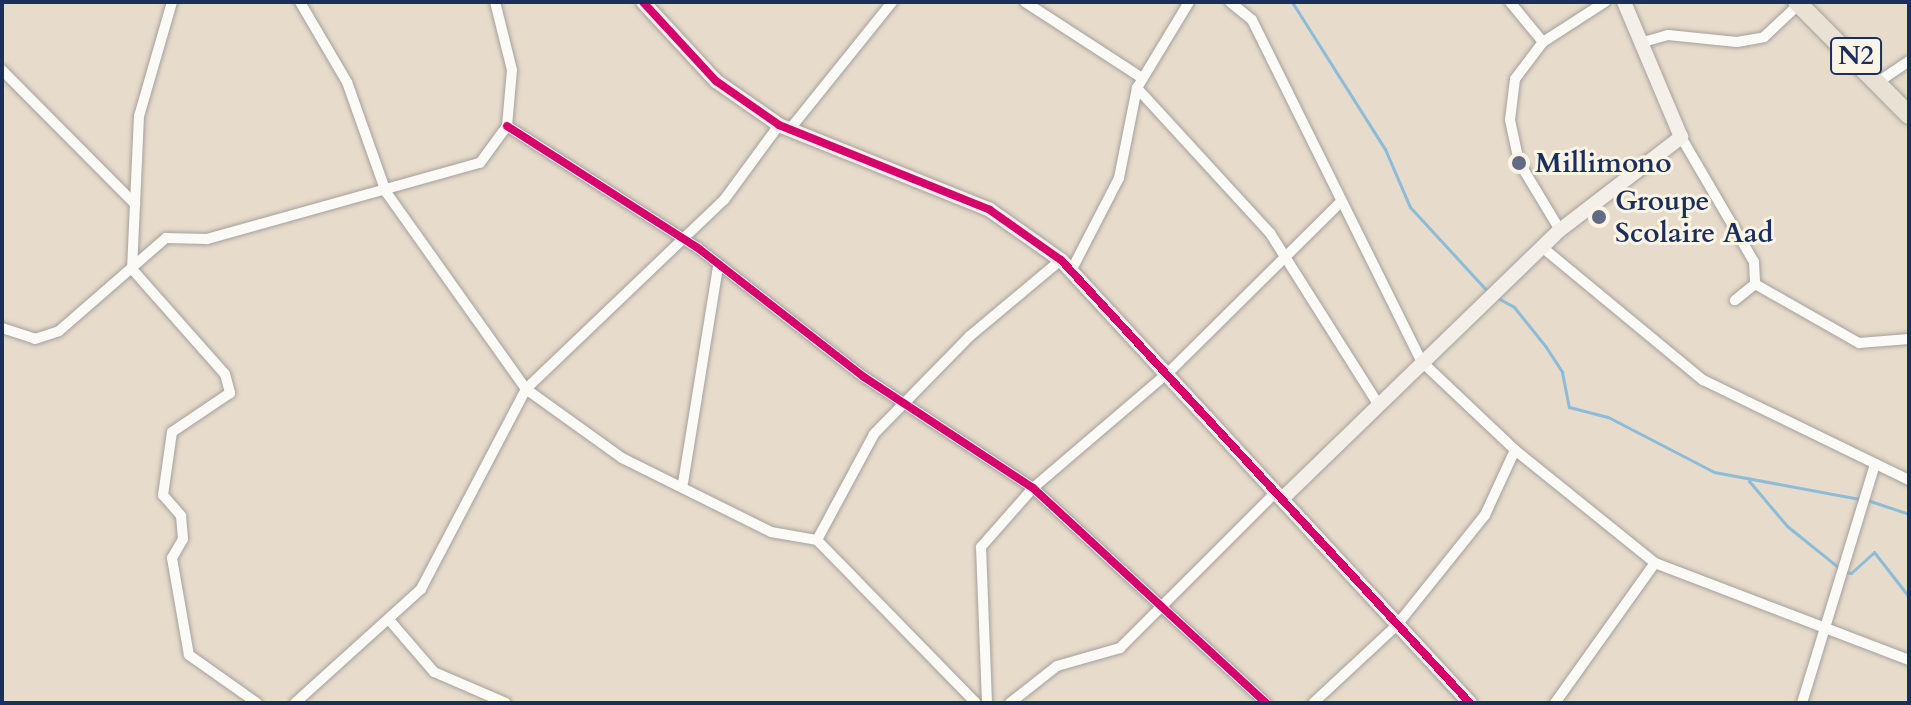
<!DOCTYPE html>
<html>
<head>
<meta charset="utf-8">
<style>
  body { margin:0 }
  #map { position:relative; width:1911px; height:705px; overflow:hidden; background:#e7dbcb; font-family:Cardo,serif }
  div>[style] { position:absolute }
  .stream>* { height:3px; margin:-1.5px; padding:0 1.5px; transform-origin:1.5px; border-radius:1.5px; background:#8dbcd8 }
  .roads { filter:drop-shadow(0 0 2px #a5a19d) drop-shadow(0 0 2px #a5a19d) }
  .street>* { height:10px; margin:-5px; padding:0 5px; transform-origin:5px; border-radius:5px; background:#fbfaf7 }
  .secondary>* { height:14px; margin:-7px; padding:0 7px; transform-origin:7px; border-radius:7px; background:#f4efe9 }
  .highway>* { height:18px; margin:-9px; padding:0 9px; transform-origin:9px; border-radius:9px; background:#e9e1d4 }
  .cycleway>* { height:8px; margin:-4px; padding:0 4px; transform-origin:4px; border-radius:4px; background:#d6006c }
  .dots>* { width:22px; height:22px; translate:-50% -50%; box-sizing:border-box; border:4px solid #fcf5e5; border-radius:50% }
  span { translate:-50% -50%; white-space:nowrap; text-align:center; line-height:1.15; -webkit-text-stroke:6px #fcf5e5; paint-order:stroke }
  .shield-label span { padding:2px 6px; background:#fcf5e5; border:2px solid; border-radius:6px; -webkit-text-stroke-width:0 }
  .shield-label { font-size:26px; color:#1b2f5e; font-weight:700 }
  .poi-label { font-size:28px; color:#1b2f5e; font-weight:700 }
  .left { translate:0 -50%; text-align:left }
  .frame { position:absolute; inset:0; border:4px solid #1b2f5e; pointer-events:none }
</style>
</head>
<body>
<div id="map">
  <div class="stream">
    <i style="left:1292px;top:2px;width:174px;rotate:57.7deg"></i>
    <i style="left:1385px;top:149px;width:63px;rotate:66.7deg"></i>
    <i style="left:1410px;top:207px;width:117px;rotate:47.4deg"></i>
    <i style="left:1496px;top:297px;width:21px;rotate:29deg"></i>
    <i style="left:1514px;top:307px;width:51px;rotate:51.3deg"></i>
    <i style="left:1546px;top:347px;width:30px;rotate:57deg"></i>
    <i style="left:1562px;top:372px;width:36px;rotate:79deg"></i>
    <i style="left:1569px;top:407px;width:40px;rotate:14.4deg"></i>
    <i style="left:1608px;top:417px;width:119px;rotate:27.4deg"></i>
    <i style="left:1714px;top:472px;width:148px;rotate:10.5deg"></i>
    <i style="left:1749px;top:481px;width:59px;rotate:49.8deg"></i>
    <i style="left:1787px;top:526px;width:72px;rotate:38.8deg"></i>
    <i style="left:1843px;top:571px;width:8px;rotate:14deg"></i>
    <i style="left:1851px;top:573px;width:31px;rotate:-42deg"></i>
    <i style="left:1874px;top:552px;width:57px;rotate:52.1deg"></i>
    <i style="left:1867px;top:500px;width:44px;rotate:18.4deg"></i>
  </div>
  <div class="roads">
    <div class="street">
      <i style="left:172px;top:2px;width:119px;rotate:106.1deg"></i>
      <i style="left:139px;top:116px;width:153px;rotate:92.6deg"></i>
      <i style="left:132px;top:269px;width:140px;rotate:48.5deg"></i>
      <i style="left:225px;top:374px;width:20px;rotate:75deg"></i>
      <i style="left:230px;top:393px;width:70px;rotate:146.1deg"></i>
      <i style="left:172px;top:432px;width:64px;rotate:98.1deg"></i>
      <i style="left:163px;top:495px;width:28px;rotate:49deg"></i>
      <i style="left:181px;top:516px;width:23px;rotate:85deg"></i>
      <i style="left:183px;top:539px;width:22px;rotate:120deg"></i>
      <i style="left:172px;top:558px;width:98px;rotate:80.1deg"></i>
      <i style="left:189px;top:655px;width:83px;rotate:35.2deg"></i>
      <i style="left:300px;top:2px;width:93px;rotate:59.6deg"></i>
      <i style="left:347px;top:82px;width:117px;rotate:70.5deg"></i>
      <i style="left:386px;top:192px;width:242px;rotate:54.6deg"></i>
      <i style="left:526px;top:389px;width:118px;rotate:35.7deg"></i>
      <i style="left:622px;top:458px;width:166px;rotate:26.4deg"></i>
      <i style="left:771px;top:532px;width:47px;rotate:9.9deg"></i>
      <i style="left:1025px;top:2px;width:140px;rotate:33deg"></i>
      <i style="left:1230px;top:2px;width:28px;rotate:39deg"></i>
      <i style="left:1252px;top:20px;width:381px;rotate:63.6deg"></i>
      <i style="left:1421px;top:361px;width:129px;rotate:43.4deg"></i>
      <i style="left:1515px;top:450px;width:72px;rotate:114.8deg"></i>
      <i style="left:1485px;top:515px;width:142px;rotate:128.7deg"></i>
      <i style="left:1396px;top:626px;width:113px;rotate:137.1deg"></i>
      <i style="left:1510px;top:2px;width:52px;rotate:50.5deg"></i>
      <i style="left:1640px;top:43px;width:29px;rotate:-16deg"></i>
      <i style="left:1668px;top:35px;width:69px;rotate:5.8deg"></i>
      <i style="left:1737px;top:42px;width:27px;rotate:-10deg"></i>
      <i style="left:1764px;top:37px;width:48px;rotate:-43.3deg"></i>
      <i style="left:2px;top:70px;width:189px;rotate:45.2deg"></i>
      <i style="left:1881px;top:80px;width:34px;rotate:-34deg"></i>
      <i style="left:1137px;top:88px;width:197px;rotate:47.5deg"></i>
      <i style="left:1270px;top:233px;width:200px;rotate:57.7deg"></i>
      <i style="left:507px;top:126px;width:227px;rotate:32.6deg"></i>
      <i style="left:698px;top:248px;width:210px;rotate:37.9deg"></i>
      <i style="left:864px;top:377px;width:202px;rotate:33.3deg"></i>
      <i style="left:1033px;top:488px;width:317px;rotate:42.7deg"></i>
      <i style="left:790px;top:129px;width:163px;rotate:-51.2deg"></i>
      <i style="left:1681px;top:137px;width:145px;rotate:59.7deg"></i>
      <i style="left:1754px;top:262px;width:22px;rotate:87deg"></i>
      <i style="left:1755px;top:284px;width:26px;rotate:141deg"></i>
      <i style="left:1560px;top:230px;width:79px;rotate:-121.1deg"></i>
      <i style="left:1519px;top:162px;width:43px;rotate:-102.1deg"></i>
      <i style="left:1510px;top:120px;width:41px;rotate:-83deg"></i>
      <i style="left:1515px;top:79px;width:46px;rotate:-52.9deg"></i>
      <i style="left:1543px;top:42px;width:74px;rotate:-32.8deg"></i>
      <i style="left:1542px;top:247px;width:209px;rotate:39.6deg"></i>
      <i style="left:1703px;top:380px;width:229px;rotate:25.9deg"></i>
      <i style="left:1071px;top:271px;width:105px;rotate:-62.7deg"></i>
      <i style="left:1119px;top:178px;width:92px;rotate:-78.7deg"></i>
      <i style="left:1137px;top:88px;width:100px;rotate:-58.8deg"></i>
      <i style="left:1755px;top:284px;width:120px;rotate:29.6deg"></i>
      <i style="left:1859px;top:343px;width:50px;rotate:-4.6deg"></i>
      <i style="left:2px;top:328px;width:35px;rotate:18deg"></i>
      <i style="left:35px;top:339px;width:25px;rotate:-18deg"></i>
      <i style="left:59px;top:331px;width:142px;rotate:-41deg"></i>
      <i style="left:166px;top:238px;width:41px;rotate:1.4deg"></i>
      <i style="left:207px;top:239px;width:283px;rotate:-15.6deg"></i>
      <i style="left:480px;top:163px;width:46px;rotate:-53.9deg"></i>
      <i style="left:507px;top:126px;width:56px;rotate:-84.9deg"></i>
      <i style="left:512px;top:70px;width:70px;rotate:-104deg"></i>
      <i style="left:1515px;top:450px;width:180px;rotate:38.9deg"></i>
      <i style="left:1655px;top:563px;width:272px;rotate:20.9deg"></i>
      <i style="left:683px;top:483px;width:220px;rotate:-80.8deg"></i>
      <i style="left:391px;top:622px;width:66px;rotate:49.3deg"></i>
      <i style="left:434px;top:672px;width:78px;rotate:23.3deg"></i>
      <i style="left:295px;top:703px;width:170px;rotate:-42.1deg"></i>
      <i style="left:421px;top:589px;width:226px;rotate:-62.3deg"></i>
      <i style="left:526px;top:389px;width:274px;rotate:-43.7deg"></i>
      <i style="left:724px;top:200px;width:93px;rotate:-53.7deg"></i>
      <i style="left:976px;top:703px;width:228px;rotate:-134.3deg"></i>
      <i style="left:817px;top:540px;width:120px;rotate:-61.7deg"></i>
      <i style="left:874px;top:434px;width:137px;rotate:-45.6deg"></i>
      <i style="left:970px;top:336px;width:119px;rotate:-39.9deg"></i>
      <i style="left:987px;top:703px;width:156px;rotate:-92.2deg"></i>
      <i style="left:981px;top:547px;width:79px;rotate:-48.6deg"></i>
      <i style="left:1033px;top:488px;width:179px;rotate:-40.5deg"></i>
      <i style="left:1169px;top:372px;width:240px;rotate:-44.7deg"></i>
      <i style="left:1010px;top:703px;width:60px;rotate:-38.2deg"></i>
      <i style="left:1057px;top:666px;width:66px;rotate:-15.9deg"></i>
      <i style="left:1120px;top:648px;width:221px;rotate:-45deg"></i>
      <i style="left:1555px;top:703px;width:172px;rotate:-54.5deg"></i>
      <i style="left:1802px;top:703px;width:250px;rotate:-73deg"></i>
    </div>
    <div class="secondary">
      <i style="left:643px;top:2px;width:108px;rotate:47.3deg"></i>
      <i style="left:716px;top:81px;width:77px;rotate:34.9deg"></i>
      <i style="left:779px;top:125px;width:227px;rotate:21.9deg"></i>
      <i style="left:990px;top:210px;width:87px;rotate:35.2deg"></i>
      <i style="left:1061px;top:260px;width:603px;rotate:47.29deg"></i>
      <i style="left:1282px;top:499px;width:387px;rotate:-44.1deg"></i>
      <i style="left:1560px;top:230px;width:153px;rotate:-37.5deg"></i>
      <i style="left:1681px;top:137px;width:147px;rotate:-112.9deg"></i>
    </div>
    <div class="highway">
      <i style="left:1797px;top:2px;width:159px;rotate:45.3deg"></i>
    </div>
  </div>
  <div class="cycleway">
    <i style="left:643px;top:2px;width:108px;rotate:47.3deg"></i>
    <i style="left:716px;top:81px;width:77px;rotate:34.9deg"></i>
    <i style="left:779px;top:125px;width:227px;rotate:21.9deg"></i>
    <i style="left:990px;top:210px;width:87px;rotate:35.2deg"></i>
    <i style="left:1061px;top:260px;width:603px;rotate:47.29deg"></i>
    <i style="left:507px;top:126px;width:227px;rotate:32.6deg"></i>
    <i style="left:698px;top:248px;width:210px;rotate:37.9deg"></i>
    <i style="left:864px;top:377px;width:202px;rotate:33.3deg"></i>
    <i style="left:1033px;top:488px;width:317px;rotate:42.7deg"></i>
  </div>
  <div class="dots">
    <i style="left:1519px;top:163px;background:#626b84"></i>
    <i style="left:1599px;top:217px;background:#626b84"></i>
  </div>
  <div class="shield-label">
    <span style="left:1856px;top:56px">N2</span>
  </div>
  <div class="poi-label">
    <span class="left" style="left:1535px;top:163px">Millimono</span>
    <span class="left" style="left:1615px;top:217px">Groupe<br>Scolaire Aad</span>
  </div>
  <div class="frame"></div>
</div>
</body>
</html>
